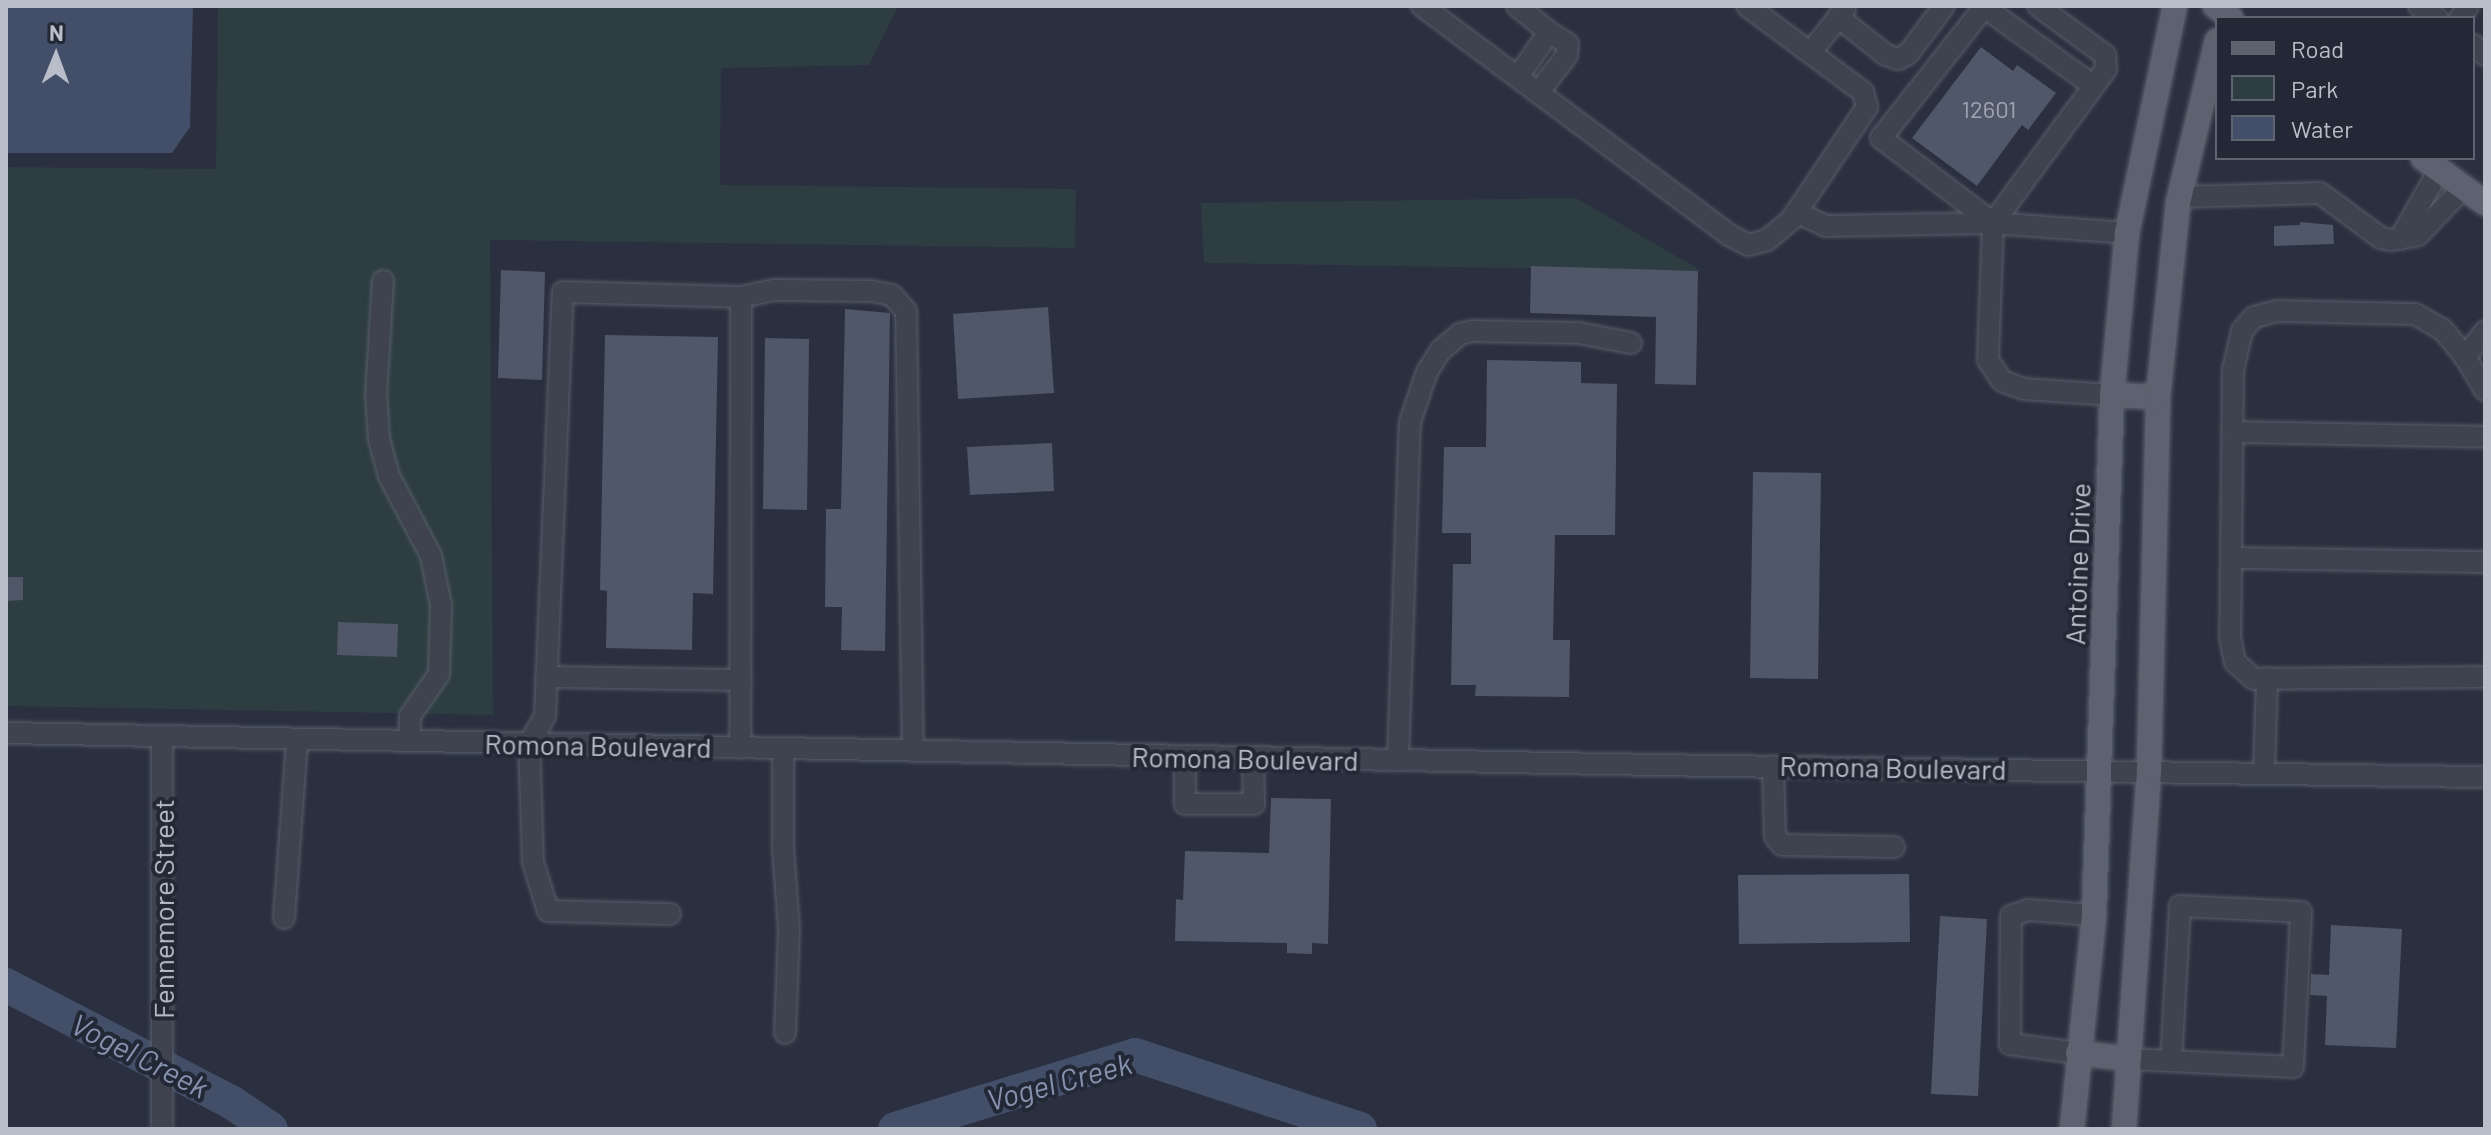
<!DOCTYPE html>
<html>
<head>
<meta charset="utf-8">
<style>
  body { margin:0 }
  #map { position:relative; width:2491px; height:1135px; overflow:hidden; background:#2a303f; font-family:Barlow,sans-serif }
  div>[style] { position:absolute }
  .green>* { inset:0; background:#2d3d41 }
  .water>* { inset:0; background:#434e68 }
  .river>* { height:34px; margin:-17px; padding:0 17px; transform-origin:17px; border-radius:17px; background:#434e68 }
  .building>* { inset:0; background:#505768 }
  .roads { filter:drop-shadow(0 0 2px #585e6a) drop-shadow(0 0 2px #585e6a) }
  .minor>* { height:20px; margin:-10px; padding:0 10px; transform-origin:10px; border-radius:10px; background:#3e434f }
  .major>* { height:24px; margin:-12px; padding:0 12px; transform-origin:12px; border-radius:12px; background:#5c626f }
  span { translate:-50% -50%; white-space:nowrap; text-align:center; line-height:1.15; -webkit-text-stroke:8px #222835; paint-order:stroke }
  .number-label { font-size:24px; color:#a0a4b2 }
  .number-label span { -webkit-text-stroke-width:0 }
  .street-label { font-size:28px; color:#babeca }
  .water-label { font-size:30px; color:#8691ad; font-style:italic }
  .frame { position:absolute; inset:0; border:8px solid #babeca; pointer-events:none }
  .legend { position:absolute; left:2215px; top:16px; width:260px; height:144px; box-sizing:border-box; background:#222835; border:2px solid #5f6471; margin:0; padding:10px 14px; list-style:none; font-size:24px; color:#babeca }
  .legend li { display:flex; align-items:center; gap:16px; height:40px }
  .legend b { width:40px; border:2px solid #5f6471 }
  .north { position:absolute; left:16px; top:16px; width:80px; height:80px; -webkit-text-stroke:6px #222835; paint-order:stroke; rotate:1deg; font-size:22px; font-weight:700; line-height:32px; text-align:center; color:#babeca }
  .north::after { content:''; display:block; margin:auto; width:28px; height:36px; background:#babeca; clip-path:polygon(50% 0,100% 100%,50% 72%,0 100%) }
</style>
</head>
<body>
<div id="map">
  <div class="green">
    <i style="clip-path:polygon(218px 6px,898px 6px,869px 65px,721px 68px,720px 185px,1076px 189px,1075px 248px,490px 240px,493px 715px,6px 706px,6px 167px,216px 169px)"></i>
    <i style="clip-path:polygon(1576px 198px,1702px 271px,1204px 263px,1201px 203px)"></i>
  </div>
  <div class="water">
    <i style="clip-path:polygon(6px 6px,193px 6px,190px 127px,172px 153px,6px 153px)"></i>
  </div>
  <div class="river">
    <i style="left:6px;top:985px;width:254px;rotate:27.5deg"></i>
    <i style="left:231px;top:1102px;width:48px;rotate:34deg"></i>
    <i style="left:895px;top:1129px;width:251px;rotate:-17.1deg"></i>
    <i style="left:1135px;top:1055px;width:237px;rotate:18.2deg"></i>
  </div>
  <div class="building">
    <i style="clip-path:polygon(1981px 47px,2013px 71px,2017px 65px,2056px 93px,2028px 130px,2022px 125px,1977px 186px,1912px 138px)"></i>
    <i style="clip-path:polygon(2300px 222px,2333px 225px,2334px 244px,2274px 246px,2274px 226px,2300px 225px)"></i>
    <i style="clip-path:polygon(1531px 266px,1698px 271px,1696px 385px,1655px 384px,1656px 317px,1530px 313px)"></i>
    <i style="clip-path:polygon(501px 270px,545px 272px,542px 380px,498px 378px)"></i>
    <i style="clip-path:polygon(1048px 307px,1054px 393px,958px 399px,953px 314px)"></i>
    <i style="clip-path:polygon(845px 309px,890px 313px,885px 651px,841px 650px,842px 607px,825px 607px,826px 509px,841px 509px)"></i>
    <i style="clip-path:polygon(605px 335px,718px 337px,713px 594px,693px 593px,692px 650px,606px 648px,607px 591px,600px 590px)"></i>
    <i style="clip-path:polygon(765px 338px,809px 339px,807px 510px,763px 509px)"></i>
    <i style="clip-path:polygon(1487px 360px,1581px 362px,1581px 383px,1617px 384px,1615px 535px,1555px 535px,1553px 640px,1570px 640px,1569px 697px,1475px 696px,1476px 685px,1451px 685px,1453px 564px,1471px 564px,1471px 533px,1442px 533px,1444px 447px,1486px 447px)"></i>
    <i style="clip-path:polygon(1052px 443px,1054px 491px,970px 495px,967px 447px)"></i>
    <i style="clip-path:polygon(1753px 472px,1821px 473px,1818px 679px,1750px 678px)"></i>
    <i style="clip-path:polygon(6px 577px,23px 577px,23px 600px,6px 601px)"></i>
    <i style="clip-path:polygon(338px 622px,398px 624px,397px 657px,337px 655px)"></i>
    <i style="clip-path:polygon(1271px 798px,1331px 799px,1328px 944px,1312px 943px,1312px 954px,1287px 953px,1287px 943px,1175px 941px,1176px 899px,1183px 900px,1185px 851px,1269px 853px)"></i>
    <i style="clip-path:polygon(1909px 874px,1910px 942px,1739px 944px,1738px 875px)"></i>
    <i style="clip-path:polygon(1940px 916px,1987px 919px,1978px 1096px,1931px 1094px)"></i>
    <i style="clip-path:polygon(2331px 925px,2402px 929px,2396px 1048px,2325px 1045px,2327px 996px,2310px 995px,2311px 974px,2329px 975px)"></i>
  </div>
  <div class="roads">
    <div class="minor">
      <i style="left:1422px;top:6px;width:383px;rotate:36.7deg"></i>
      <i style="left:1729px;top:235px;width:22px;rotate:27deg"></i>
      <i style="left:1749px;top:245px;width:19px;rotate:-16deg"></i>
      <i style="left:1767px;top:240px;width:33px;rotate:-40deg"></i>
      <i style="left:1792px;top:219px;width:135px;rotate:-56.2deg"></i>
      <i style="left:1867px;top:107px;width:16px;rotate:-105deg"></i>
      <i style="left:1863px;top:92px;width:144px;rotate:-143.4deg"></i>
      <i style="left:1517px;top:6px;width:41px;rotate:39.1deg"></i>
      <i style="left:1549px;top:32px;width:55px;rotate:124.6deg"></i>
      <i style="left:1985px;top:6px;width:168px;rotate:128.2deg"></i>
      <i style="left:1881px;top:138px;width:141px;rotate:37.2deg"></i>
      <i style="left:1993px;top:223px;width:137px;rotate:92.1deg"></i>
      <i style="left:1988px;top:360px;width:25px;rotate:56deg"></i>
      <i style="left:2002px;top:381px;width:23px;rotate:20deg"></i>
      <i style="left:2024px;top:389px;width:88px;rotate:3.9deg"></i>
      <i style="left:2419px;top:6px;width:22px;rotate:34deg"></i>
      <i style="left:1984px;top:7px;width:135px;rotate:35.7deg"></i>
      <i style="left:1838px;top:17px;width:61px;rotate:38.4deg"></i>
      <i style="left:1886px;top:55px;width:13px;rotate:18deg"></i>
      <i style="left:1898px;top:59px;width:11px;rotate:-27deg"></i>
      <i style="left:1908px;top:54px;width:60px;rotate:-53.1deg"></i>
      <i style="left:2460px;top:18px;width:14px;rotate:-56deg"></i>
      <i style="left:2473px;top:45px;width:16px;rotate:40deg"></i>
      <i style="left:1810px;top:53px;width:56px;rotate:-51.5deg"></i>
      <i style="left:1538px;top:93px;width:48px;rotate:-52.7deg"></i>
      <i style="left:1567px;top:55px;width:11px;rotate:-85deg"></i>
      <i style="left:1568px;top:44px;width:22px;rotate:-148deg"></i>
      <i style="left:2179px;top:197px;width:141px;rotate:-1.6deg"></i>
      <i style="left:2320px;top:193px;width:76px;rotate:36.4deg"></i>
      <i style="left:2381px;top:238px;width:10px;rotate:11deg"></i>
      <i style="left:2391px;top:240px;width:27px;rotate:-10deg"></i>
      <i style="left:2418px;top:235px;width:65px;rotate:-46.2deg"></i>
      <i style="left:1796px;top:212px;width:33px;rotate:25deg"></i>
      <i style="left:1826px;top:226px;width:167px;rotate:-1deg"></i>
      <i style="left:1993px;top:223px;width:134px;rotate:4.3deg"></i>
      <i style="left:1993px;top:223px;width:191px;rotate:-53.7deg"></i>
      <i style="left:2106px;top:69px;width:14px;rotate:-94deg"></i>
      <i style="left:2105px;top:55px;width:83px;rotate:-143.8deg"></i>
      <i style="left:2400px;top:239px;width:79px;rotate:-60.5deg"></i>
      <i style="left:383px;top:281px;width:114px;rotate:93.5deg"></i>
      <i style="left:376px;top:395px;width:44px;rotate:86.1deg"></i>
      <i style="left:379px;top:439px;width:38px;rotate:75deg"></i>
      <i style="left:389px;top:476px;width:90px;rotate:62.3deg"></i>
      <i style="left:431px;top:556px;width:50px;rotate:78.5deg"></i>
      <i style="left:441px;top:605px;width:69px;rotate:91.7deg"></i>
      <i style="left:439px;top:674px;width:51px;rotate:124.6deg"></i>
      <i style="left:410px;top:716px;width:24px;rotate:92deg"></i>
      <i style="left:741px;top:297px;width:35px;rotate:-12deg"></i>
      <i style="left:775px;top:290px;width:96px;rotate:0.6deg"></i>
      <i style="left:871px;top:291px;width:21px;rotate:11deg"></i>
      <i style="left:892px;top:295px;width:21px;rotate:49deg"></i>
      <i style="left:906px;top:311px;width:440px;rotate:89.1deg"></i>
      <i style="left:2465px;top:357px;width:33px;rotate:-52deg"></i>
      <i style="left:2485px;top:390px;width:39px;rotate:-121deg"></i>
      <i style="left:2465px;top:357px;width:35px;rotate:-129deg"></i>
      <i style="left:2443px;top:330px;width:32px;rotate:-150deg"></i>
      <i style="left:2415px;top:314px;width:138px;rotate:-178.8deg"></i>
      <i style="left:2277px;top:311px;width:24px;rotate:165deg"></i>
      <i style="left:2254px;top:317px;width:18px;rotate:131deg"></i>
      <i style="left:2242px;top:331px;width:40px;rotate:103deg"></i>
      <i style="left:2233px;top:370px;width:267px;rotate:90.6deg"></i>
      <i style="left:2230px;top:637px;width:25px;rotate:79deg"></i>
      <i style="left:2235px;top:662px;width:25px;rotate:42deg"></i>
      <i style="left:2254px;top:679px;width:231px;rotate:-0.5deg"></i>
      <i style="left:2233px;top:432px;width:252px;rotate:1.1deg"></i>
      <i style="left:2231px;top:558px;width:254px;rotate:0.9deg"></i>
      <i style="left:546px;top:677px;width:195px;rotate:0.9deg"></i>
      <i style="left:6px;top:733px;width:1646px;rotate:1.11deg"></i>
      <i style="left:1652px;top:765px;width:833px;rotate:0.83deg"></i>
      <i style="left:162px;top:737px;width:392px;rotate:90deg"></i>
      <i style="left:783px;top:749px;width:99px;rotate:90deg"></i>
      <i style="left:783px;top:848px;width:81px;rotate:85.8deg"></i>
      <i style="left:789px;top:929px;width:104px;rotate:92.2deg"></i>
      <i style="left:1185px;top:756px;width:48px;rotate:90deg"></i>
      <i style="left:1185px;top:804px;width:69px"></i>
      <i style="left:1254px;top:804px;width:46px;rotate:-91.2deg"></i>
      <i style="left:1398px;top:760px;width:338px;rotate:-88deg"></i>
      <i style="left:1410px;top:422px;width:53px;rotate:-71.2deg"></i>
      <i style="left:1427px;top:372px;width:26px;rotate:-58deg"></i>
      <i style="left:1441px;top:350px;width:25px;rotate:-40deg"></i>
      <i style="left:1460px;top:334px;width:13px;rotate:-13deg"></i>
      <i style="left:1473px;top:331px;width:106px;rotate:1.1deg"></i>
      <i style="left:1579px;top:333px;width:53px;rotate:10.9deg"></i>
      <i style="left:1773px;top:766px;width:70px;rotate:88.4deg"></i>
      <i style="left:1775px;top:836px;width:11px;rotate:52deg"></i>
      <i style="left:1782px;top:845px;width:112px;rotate:1deg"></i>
      <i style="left:2264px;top:773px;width:95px;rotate:-88.2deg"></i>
      <i style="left:670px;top:914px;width:122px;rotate:-178.6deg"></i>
      <i style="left:548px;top:911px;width:51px;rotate:-107deg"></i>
      <i style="left:533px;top:862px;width:118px;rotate:-91.9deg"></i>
      <i style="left:529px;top:744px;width:32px;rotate:-60deg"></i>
      <i style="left:545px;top:716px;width:424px;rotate:-87.6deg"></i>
      <i style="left:563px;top:292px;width:178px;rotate:1.6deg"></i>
      <i style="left:741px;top:297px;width:451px;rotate:90.1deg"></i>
      <i style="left:284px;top:918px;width:178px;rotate:-85.8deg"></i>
      <i style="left:2078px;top:1053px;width:69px;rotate:-172.5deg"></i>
      <i style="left:2010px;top:1044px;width:128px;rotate:-89.6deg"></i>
      <i style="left:2011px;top:916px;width:18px;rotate:-19deg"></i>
      <i style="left:2028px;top:910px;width:66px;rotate:4.3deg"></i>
      <i style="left:2129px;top:1059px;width:164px;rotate:2.8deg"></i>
      <i style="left:2293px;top:1067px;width:155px;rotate:-87deg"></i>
      <i style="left:2301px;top:912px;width:121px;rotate:-177.2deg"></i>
      <i style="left:2180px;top:906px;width:155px;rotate:93.3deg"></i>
    </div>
    <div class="major">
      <i style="left:2215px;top:6px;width:20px;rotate:37deg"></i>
      <i style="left:2423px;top:158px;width:77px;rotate:36deg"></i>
      <i style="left:2112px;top:395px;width:46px;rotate:2.5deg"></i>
      <i style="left:2078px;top:1053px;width:51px;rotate:6.7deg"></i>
      <i style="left:2072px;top:1129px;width:215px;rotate:-84.1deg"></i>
      <i style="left:2094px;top:915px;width:520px;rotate:-88.02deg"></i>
      <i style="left:2112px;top:395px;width:163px;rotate:-84.7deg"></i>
      <i style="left:2127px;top:233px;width:232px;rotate:-78.1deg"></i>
      <i style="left:2124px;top:1129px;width:359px;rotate:-86deg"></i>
      <i style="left:2149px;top:771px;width:374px;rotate:-88.6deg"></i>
      <i style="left:2158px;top:397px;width:195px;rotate:-84.1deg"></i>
      <i style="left:2178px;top:203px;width:167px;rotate:-76.5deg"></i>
    </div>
  </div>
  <div class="number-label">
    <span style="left:1989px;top:109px">12601</span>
  </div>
  <div class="street-label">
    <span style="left:2077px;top:564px;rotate:-88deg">Antoine Drive</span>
    <span style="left:598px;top:745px;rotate:1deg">Romona Boulevard</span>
    <span style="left:1245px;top:758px;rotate:1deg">Romona Boulevard</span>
    <span style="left:1893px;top:767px;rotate:1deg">Romona Boulevard</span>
    <span style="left:163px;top:909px;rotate:-90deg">Fennemore Street</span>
  </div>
  <div class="water-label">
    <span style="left:140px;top:1055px;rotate:27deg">Vogel Creek</span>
    <span style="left:1059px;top:1081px;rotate:-15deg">Vogel Creek</span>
  </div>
  <div class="frame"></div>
  <ul class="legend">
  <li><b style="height:10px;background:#5c626f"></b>Road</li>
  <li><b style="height:22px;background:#2d3d41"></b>Park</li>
  <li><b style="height:22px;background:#434e68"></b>Water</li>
  </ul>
  <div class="north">N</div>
</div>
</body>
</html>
